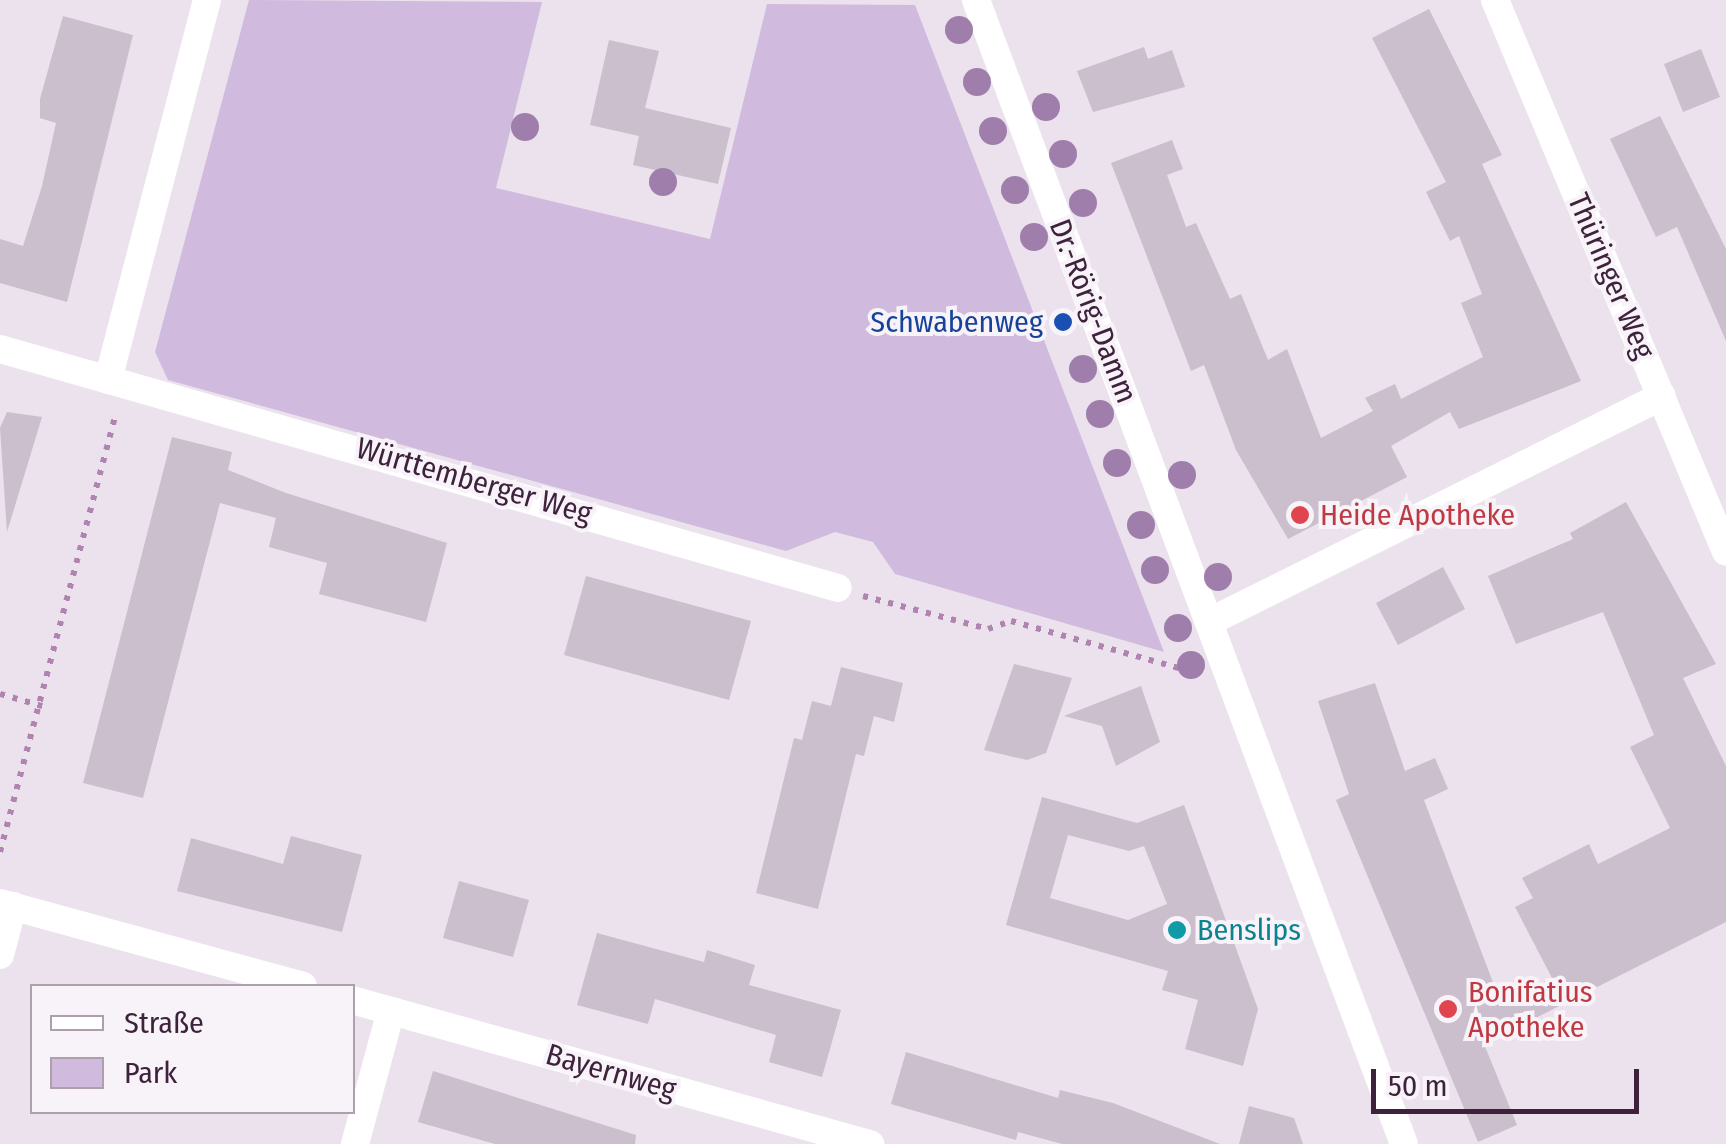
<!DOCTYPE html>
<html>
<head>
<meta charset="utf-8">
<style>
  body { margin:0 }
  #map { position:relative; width:1726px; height:1144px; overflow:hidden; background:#ebe2ed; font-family:"Fira Sans Condensed",sans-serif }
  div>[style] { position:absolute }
  .green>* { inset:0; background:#d0bbde }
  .building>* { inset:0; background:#cbbecd }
  .path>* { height:6px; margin-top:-3px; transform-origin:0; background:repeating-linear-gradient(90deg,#b083b0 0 5px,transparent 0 13px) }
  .minor>* { height:28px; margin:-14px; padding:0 14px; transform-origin:14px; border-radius:14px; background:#fff }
  .tertiary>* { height:28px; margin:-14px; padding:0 14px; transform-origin:14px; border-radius:14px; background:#fff }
  .trees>* { width:28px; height:28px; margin:-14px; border-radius:50%; background:#9f7eab }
  .dots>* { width:28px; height:28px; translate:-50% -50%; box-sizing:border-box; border:5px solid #f8f3f9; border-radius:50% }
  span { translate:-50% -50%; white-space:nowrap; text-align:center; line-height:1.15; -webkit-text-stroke:8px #f8f3f9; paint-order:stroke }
  .street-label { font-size:30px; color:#3e223c }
  .transit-label { font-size:30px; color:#164399 }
  .right { translate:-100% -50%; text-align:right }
  .health-label { font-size:30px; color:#be3a42 }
  .left { translate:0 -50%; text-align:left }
  .culture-label { font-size:30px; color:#0d838f }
  .legend { position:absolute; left:30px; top:984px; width:325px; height:130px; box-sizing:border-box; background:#f8f3f9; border:2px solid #ae9fad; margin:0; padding:12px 18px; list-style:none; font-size:30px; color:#3e223c }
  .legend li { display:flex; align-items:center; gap:20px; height:50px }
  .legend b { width:50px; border:2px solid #ae9fad }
  .scale { position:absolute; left:1371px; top:1069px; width:268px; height:45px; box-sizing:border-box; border:5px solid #3e223c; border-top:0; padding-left:12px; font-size:30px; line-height:35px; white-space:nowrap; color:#3e223c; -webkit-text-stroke:8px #f8f3f9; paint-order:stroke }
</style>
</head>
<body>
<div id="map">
  <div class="green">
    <i style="clip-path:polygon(249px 0,542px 2px,496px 188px,710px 239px,767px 4px,915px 5px,1164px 652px,895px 574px,873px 542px,835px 532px,786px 551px,168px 380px,155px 352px)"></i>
  </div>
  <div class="building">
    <i style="clip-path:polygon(1429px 9px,1502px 155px,1482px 164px,1581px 381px,1459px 429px,1450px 412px,1391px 446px,1407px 477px,1288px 539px,1236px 450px,1204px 365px,1191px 371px,1111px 163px,1172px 140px,1183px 169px,1167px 175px,1186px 227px,1196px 223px,1230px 299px,1241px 294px,1268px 360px,1287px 349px,1321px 438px,1373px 411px,1365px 398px,1395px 384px,1401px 399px,1483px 357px,1461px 303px,1482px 294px,1459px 236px,1450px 241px,1426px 192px,1446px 182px,1372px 38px)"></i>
    <i style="clip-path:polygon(63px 16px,133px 35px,67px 302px,0 283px,0 239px,23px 246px,42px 186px,56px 123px,40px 118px,40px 99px)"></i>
    <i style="clip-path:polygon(609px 40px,659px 51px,645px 108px,731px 128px,718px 184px,633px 165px,639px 136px,590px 125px)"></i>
    <i style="clip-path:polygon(1144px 47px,1148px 59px,1172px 50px,1185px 87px,1093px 112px,1077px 71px)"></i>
    <i style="clip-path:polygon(1701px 49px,1720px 97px,1683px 112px,1664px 64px)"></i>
    <i style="clip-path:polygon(1660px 116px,1726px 249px,1726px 341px,1677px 227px,1656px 237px,1610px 139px)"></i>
    <i style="clip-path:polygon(7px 412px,42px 417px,7px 532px,0 428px)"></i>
    <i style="clip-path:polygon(172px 437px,232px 452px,228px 470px,286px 493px,447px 543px,426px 622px,319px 594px,327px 563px,269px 547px,276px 518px,220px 503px,143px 798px,83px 783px)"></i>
    <i style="clip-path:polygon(1626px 502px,1716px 664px,1683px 678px,1726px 766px,1726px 922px,1484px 1044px,1517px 1125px,1478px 1142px,1336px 800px,1349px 794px,1318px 701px,1375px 683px,1405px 771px,1435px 758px,1448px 789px,1424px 800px,1500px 1001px,1552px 978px,1515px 907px,1533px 898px,1522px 878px,1589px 844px,1598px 864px,1670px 828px,1630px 747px,1654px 735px,1603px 612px,1516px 644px,1488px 576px,1573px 539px,1570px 533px)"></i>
    <i style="clip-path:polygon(1443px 567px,1465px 609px,1398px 645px,1376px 603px)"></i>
    <i style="clip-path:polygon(586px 576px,751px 621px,729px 700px,564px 655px)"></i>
    <i style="clip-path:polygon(1014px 664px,1072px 678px,1046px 753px,1027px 760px,984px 750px)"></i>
    <i style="clip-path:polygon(841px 667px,903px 683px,894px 722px,874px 716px,864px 756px,856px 754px,818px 909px,756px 893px,794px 738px,802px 740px,812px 701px,831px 706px)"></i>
    <i style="clip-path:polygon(1141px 686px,1160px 742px,1116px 766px,1102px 726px,1064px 716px)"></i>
    <i style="clip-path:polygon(evenodd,1042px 797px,1137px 823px,1184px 805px,1258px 1009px,1243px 1066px,1185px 1049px,1198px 1000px,1162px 990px,1168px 971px,1006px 925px,1042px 797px,1068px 835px,1129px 851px,1144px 846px,1167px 904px,1128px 920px,1050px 898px,1068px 835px)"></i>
    <i style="clip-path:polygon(291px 836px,362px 855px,342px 932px,177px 891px,191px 838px,283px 864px)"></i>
    <i style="clip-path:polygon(459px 881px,529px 900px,513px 957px,443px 938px)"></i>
    <i style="clip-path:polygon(597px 933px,704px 962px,707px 950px,755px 965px,749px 985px,841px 1010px,822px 1077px,769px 1062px,776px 1035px,655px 999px,648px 1024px,577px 1005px)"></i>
    <i style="clip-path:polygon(906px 1052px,1058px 1098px,1060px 1090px,1113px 1103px,1220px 1144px,1062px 1144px,1018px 1132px,1016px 1140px,891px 1104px)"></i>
    <i style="clip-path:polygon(433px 1071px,636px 1135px,635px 1144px,495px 1144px,418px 1122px)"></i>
    <i style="clip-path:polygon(1249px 1106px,1294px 1118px,1303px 1144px,1239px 1144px)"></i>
  </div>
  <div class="path">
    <i style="left:863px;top:596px;width:129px;rotate:14.8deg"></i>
    <i style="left:988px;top:629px;width:24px;rotate:-19deg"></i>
    <i style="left:1011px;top:621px;width:192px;rotate:15.7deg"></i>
    <i style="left:0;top:694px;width:44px;rotate:15.9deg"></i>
    <i style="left:0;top:852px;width:453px;rotate:-75.2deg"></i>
  </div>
  <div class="minor">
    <i style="left:1495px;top:0;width:598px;rotate:67.29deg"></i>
    <i style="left:0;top:349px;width:871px;rotate:15.92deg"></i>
    <i style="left:108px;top:380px;width:393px;rotate:-75.4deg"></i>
    <i style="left:1209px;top:622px;width:506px;rotate:-26.51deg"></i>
    <i style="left:0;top:903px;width:314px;rotate:15.3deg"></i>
    <i style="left:0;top:955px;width:51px;rotate:-75.1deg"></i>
    <i style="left:352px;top:1000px;width:538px;rotate:15.54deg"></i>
    <i style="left:355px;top:1144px;width:138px;rotate:-74.9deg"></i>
  </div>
  <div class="tertiary">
    <i style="left:976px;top:0;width:1221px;rotate:69.49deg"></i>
  </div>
  <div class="trees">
    <i style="left:959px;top:30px"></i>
    <i style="left:977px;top:82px"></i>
    <i style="left:1046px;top:107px"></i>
    <i style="left:525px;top:127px"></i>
    <i style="left:993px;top:131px"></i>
    <i style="left:1063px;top:154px"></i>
    <i style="left:663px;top:182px"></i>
    <i style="left:1015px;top:190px"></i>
    <i style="left:1083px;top:203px"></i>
    <i style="left:1034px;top:237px"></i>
    <i style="left:1083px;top:369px"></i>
    <i style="left:1100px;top:414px"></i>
    <i style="left:1117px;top:463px"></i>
    <i style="left:1182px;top:475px"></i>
    <i style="left:1141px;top:525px"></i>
    <i style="left:1155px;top:570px"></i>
    <i style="left:1218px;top:577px"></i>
    <i style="left:1178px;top:628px"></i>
    <i style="left:1191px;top:665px"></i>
  </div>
  <div class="dots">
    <i style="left:1063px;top:322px;background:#1a4fb4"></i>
    <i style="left:1300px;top:515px;background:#e0444e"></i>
    <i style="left:1177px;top:930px;background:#0f9aa8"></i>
    <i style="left:1448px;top:1009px;background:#e0444e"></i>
  </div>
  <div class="street-label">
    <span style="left:1611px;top:276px;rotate:67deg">Thüringer Weg</span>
    <span style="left:1093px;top:311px;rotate:69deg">Dr.-Rörig-Damm</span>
    <span style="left:474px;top:481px;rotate:16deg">Württemberger Weg</span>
    <span style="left:611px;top:1072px;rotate:16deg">Bayernweg</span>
  </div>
  <div class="transit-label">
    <span class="right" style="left:1043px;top:322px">Schwabenweg</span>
  </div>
  <div class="health-label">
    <span class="left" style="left:1320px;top:515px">Heide Apotheke</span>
    <span class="left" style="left:1468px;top:1009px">Bonifatius<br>Apotheke</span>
  </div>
  <div class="culture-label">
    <span class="left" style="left:1197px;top:930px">Benslips</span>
  </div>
  <ul class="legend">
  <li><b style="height:12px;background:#fff"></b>Straße</li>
  <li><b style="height:28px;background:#d0bbde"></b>Park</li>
  </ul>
  <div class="scale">50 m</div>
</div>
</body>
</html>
